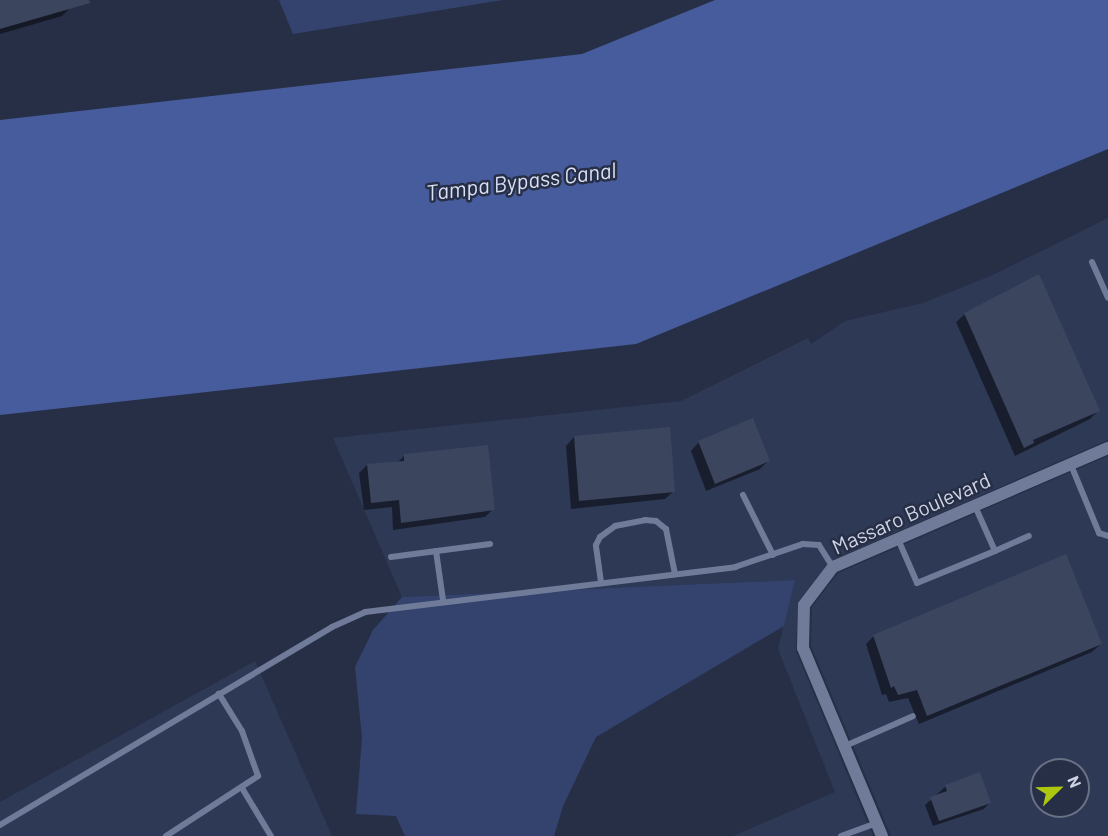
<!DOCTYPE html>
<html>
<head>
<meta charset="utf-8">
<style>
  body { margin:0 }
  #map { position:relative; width:1108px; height:836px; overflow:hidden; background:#272f47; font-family:Barlow,sans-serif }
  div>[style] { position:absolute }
  .built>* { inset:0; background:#2e3956 }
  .green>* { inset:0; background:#34436d }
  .water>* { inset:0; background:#465c9c }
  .shadow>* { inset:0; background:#0007 }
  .building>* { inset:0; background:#3c455e }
  .service>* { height:6px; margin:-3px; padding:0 3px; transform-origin:3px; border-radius:3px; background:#6f7b99 }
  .minor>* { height:12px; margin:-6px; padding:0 6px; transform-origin:6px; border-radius:6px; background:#6f7b99 }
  span { translate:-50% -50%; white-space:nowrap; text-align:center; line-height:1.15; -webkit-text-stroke:5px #272f47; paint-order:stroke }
  .street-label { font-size:21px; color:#cdd3e3 }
  .water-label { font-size:22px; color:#dae1f5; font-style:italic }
  .north { position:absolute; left:1030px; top:758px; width:60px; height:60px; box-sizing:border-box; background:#272f47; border:2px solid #697185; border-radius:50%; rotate:67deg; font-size:16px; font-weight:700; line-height:24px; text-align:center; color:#cdd3e3 }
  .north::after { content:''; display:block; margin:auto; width:21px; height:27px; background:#adc60f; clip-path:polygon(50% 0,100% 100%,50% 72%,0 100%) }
</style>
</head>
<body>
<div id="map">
  <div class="built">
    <i style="clip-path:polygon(1108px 218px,1108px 440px,830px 561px,798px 602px,796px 651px,873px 836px,733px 836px,835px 792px,778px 649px,795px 580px,402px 597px,333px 438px,681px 401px,808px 338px,811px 344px,845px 321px,923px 303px,993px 275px)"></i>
    <i style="clip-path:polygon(evenodd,1108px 456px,1108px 836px,891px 836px,811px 646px,812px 607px,838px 573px,1108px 456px,1042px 770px,1078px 770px,1078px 806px,1042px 806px,1042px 770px)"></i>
    <i style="clip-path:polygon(255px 661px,332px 836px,0 836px,0 802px)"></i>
  </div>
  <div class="green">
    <i style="clip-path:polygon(279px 0,503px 0,293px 34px)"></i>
    <i style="clip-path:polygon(795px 580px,784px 626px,596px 737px,563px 806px,554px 836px,405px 836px,396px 816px,356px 814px,362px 738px,355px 667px,373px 630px,402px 597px)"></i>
  </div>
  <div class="water">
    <i style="clip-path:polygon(715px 0,1108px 0,1108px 149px,636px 344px,0 415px,0 120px,582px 54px)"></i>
  </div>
  <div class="shadow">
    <i style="clip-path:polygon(0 0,68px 0,70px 8px,62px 16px,0 34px)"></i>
    <i style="clip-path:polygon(965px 314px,1098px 411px,1090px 419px,1015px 456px,956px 322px)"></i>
    <i style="clip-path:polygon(574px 437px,674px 491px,665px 499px,571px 509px,566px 446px)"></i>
    <i style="clip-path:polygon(699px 442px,768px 461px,760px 469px,706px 491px,691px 451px)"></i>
    <i style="clip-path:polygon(405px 455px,493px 509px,485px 517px,393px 530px,392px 507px,364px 510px,359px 473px,367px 465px,397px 463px)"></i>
    <i style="clip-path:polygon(874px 636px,1101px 644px,1092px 652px,919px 724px,908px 698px,889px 702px,886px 694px,882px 695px,866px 644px)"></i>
    <i style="clip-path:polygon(979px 774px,990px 802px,984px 809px,933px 826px,925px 805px,945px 787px)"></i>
  </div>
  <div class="building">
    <i style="clip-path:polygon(0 0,89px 0,90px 3px,0 29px)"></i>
    <i style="clip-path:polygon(1039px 274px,1100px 411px,1033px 440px,1034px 443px,1024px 448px,964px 313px)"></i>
    <i style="clip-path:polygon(753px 418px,770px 461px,715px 484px,698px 441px)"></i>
    <i style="clip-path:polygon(670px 427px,675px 492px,579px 501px,574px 436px)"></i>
    <i style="clip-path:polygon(488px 445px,495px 510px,401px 523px,399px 500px,371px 503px,367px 464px,404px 461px,404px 454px)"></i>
    <i style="clip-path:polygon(1066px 554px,1102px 644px,927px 716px,917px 690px,898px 695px,894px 686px,891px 688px,873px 635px)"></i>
    <i style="clip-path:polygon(980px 772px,991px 803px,939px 821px,930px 797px,947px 791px,945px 785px)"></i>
  </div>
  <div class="service">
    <i style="left:1092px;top:262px;width:39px;rotate:66deg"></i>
    <i style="left:1071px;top:465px;width:74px;rotate:67.6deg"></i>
    <i style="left:1099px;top:533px;width:9px;rotate:18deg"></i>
    <i style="left:743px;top:495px;width:67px;rotate:63.4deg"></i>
    <i style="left:898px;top:539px;width:48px;rotate:66.6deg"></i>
    <i style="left:917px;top:583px;width:84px;rotate:-22.3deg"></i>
    <i style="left:995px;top:551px;width:49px;rotate:-114deg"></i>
    <i style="left:436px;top:551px;width:49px;rotate:81.9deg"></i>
    <i style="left:995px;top:551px;width:37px;rotate:-24deg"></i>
    <i style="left:391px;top:557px;width:100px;rotate:-7.5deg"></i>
    <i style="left:601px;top:582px;width:37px;rotate:-98deg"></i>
    <i style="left:596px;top:545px;width:9px;rotate:-63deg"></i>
    <i style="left:600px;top:537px;width:19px;rotate:-36deg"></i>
    <i style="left:615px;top:526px;width:31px;rotate:-11deg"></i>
    <i style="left:645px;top:520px;width:11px;rotate:5deg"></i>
    <i style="left:656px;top:521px;width:13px;rotate:39deg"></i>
    <i style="left:666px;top:529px;width:46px;rotate:78.7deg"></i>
    <i style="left:845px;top:746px;width:74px;rotate:-23.8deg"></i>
    <i style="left:242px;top:788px;width:56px;rotate:58.9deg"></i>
    <i style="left:0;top:825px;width:387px;rotate:-30.8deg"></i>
    <i style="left:332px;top:627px;width:36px;rotate:-24deg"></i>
    <i style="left:365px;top:612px;width:373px;rotate:-6.9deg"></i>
    <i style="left:735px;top:567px;width:72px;rotate:-18.7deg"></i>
    <i style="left:803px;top:544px;width:16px;rotate:4deg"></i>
    <i style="left:819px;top:545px;width:26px;rotate:58deg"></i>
    <i style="left:166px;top:836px;width:110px;rotate:-33.1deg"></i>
    <i style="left:258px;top:776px;width:48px;rotate:-109.6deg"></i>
    <i style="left:242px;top:731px;width:44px;rotate:-121.9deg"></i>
    <i style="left:841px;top:836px;width:37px;rotate:-20deg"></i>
  </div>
  <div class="minor">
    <i style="left:882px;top:836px;width:204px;rotate:-112.8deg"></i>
    <i style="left:803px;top:648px;width:43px;rotate:-88.7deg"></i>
    <i style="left:804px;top:605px;width:48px;rotate:-52.7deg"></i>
    <i style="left:833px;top:567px;width:300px;rotate:-23.4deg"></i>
  </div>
  <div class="street-label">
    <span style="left:911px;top:513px;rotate:-24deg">Massaro Boulevard</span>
  </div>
  <div class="water-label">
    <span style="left:521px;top:181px;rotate:-7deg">Tampa Bypass Canal</span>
  </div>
  <div class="north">N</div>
</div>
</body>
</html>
